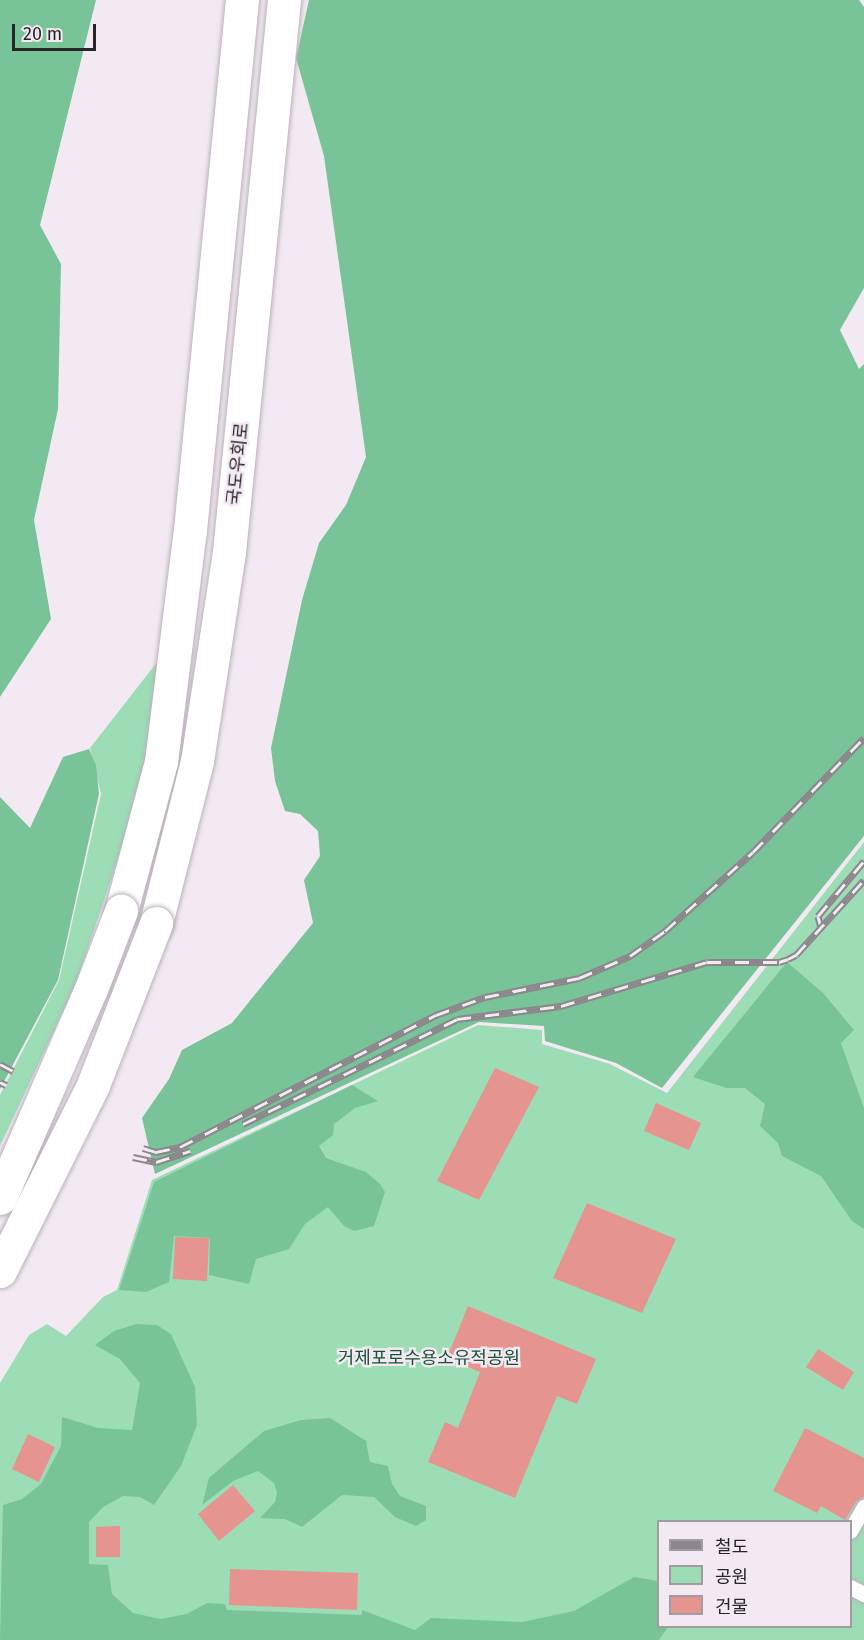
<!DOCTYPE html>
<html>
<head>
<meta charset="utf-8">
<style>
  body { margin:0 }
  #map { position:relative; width:864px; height:1640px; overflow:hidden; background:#f3e9f3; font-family:"Fira Sans","Noto Sans KR",sans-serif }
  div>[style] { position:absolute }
  .green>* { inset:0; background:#9cddb6 }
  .forest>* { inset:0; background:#78c498 }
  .building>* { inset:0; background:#e5948f }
  .roads { filter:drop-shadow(0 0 2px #bab0ba) drop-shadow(0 0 2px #bab0ba) }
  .lane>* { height:15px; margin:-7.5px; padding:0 7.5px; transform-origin:7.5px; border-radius:7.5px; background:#fff }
  .highway>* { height:33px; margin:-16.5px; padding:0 16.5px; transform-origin:16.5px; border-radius:16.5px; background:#fff }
  .rail>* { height:7px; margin-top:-3.5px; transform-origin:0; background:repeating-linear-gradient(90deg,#f3e9f3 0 14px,#8d868d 0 28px); box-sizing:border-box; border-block:2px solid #8d868d }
  .bridges { filter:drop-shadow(0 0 2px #bab0ba) drop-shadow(0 0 2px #bab0ba) }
  .highway-bridge>* { height:33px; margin:-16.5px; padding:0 16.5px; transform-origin:16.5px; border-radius:16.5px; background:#fff }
  span { translate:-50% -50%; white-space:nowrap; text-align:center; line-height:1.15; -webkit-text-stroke:5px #f3e9f3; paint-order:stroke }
  .street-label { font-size:18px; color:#282528 }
  .park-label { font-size:18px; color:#195335 }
  .legend { position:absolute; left:657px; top:1520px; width:195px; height:108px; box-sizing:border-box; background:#f3e9f3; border:2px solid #a29ba2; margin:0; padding:8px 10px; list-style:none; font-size:18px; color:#282528 }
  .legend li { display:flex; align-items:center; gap:12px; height:30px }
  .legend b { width:30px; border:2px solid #a29ba2 }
  .scale { position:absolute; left:12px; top:24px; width:84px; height:27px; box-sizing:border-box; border:3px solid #282528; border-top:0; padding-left:8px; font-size:18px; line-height:21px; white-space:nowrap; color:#282528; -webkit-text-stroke:4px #f3e9f3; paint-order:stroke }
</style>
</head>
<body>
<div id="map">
  <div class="green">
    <i style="clip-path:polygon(165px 652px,147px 772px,108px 889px,75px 986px,0 1146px,0 1095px,59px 980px,101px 794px,90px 748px)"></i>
    <i style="clip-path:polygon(evenodd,864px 842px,864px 1640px,0 1640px,0 1383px,29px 1335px,47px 1324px,66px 1336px,103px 1297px,117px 1290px,152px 1180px,478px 1025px,542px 1030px,542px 1044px,610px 1064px,667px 1093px,864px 842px,658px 1522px,850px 1522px,850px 1626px,658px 1626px,658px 1522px)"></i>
  </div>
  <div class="forest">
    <i style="clip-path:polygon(0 0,96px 0,40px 225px,61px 264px,58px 409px,34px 520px,51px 619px,0 697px)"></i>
    <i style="clip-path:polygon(309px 0,859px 0,864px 7px,864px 288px,840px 330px,859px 369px,864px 364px,864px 836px,662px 1088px,616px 1063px,545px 1041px,544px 1026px,479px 1022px,155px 1174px,142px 1118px,169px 1079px,182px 1050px,232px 1023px,313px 923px,304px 880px,320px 856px,318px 831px,300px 814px,285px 811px,275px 781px,271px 748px,302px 600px,319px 543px,346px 505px,366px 457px,324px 156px,296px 58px)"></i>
    <i style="clip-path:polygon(89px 749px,96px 765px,99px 794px,58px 980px,0 1089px,0 797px,30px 828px,63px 757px)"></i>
    <i style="clip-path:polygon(787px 962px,823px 993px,854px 1030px,841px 1043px,864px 1108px,864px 1229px,852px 1221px,821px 1176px,782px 1156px,778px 1143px,760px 1126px,765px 1104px,745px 1088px,726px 1088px,693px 1077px)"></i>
    <i style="clip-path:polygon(352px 1085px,378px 1101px,355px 1108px,334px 1124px,333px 1135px,319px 1146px,326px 1158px,366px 1172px,380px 1184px,385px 1192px,374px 1226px,354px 1231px,344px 1226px,328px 1207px,305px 1224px,289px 1249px,256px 1259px,249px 1284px,209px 1275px,210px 1238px,174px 1236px,169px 1282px,146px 1292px,119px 1290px,154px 1182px)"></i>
    <i style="clip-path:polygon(136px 1324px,157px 1325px,171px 1334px,195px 1387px,197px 1425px,181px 1466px,154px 1505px,140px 1497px,123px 1496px,103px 1507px,89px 1522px,89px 1564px,108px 1565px,112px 1594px,133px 1613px,160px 1619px,187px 1614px,207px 1603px,225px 1604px,227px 1610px,362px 1615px,362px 1610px,415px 1630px,431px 1618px,522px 1622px,574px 1611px,634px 1577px,658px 1581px,658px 1626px,668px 1627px,659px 1640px,0 1640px,3px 1505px,22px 1499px,41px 1484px,61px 1446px,62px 1417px,98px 1428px,132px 1430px,140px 1383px,120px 1359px,95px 1345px,114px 1331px)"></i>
    <i style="clip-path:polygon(330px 1418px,366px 1441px,370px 1462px,388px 1466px,392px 1484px,400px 1496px,426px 1506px,426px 1520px,416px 1526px,395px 1517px,374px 1497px,342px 1495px,302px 1527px,285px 1519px,260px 1518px,275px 1502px,277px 1493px,274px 1483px,258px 1471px,233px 1481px,202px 1505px,209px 1478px,264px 1431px,301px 1420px)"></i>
  </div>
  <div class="building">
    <i style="clip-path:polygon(495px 1068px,539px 1087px,479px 1200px,437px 1181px)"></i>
    <i style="clip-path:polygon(656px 1103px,701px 1123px,689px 1150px,644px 1131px)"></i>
    <i style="clip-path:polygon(587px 1203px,676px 1239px,642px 1313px,553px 1278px)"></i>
    <i style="clip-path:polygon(175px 1237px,209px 1238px,207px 1281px,173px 1279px)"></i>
    <i style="clip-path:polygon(468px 1306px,596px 1359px,577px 1404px,557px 1396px,515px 1498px,428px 1462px,445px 1422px,458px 1428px,480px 1372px,447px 1358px)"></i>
    <i style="clip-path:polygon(818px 1349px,854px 1372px,843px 1390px,806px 1367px)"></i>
    <i style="clip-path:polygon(805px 1428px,864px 1458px,864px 1497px,856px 1502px,845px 1520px,821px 1506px,817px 1513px,773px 1491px)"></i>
    <i style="clip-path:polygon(28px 1434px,55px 1447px,39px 1482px,12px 1469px)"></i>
    <i style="clip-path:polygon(233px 1485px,255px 1511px,219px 1541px,198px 1514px)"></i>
    <i style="clip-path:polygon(120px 1526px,120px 1557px,96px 1557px,96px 1527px)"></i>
    <i style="clip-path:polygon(230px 1569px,358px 1573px,357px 1610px,229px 1605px)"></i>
  </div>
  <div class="roads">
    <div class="lane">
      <i style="left:850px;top:1531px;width:28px;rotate:-60deg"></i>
      <i style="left:850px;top:1587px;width:16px;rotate:27deg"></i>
    </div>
    <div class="highway">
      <i style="left:121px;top:911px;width:154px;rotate:-75deg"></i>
      <i style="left:161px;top:762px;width:234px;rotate:-82.9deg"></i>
      <i style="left:190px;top:530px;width:533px;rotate:-84.4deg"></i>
      <i style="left:156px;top:923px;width:167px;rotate:-75.8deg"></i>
      <i style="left:197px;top:761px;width:211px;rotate:-81.3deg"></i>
      <i style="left:229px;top:552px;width:555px;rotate:-84.31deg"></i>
    </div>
  </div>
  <div class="rail">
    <i style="left:821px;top:928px;width:12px;rotate:-104deg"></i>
    <i style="left:818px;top:916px;width:72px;rotate:-50.1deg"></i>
    <i style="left:0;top:1064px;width:15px;rotate:28deg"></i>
    <i style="left:0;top:1082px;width:7px;rotate:27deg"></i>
    <i style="left:243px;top:1124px;width:238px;rotate:-26.1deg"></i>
    <i style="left:457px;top:1019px;width:105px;rotate:-7.1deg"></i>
    <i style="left:561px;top:1006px;width:152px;rotate:-16.8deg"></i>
    <i style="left:707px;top:962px;width:72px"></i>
    <i style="left:779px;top:962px;width:9px;rotate:-18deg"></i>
    <i style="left:788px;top:959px;width:9px;rotate:-27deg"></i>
    <i style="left:796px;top:955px;width:101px;rotate:-47.8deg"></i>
    <i style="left:143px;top:1148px;width:14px;rotate:17deg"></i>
    <i style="left:156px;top:1152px;width:25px;rotate:-12deg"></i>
    <i style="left:180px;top:1147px;width:288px;rotate:-27.3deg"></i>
    <i style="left:436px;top:1015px;width:52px;rotate:-20.2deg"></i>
    <i style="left:485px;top:997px;width:96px;rotate:-11.4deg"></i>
    <i style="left:579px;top:978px;width:56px;rotate:-23.3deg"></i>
    <i style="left:630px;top:956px;width:43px;rotate:-35.5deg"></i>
    <i style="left:665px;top:931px;width:118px;rotate:-41.9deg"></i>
    <i style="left:753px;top:852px;width:159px;rotate:-45.8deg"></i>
    <i style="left:133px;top:1157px;width:24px;rotate:12deg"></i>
    <i style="left:156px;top:1162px;width:36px;rotate:-18deg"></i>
  </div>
  <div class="bridges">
    <div class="highway-bridge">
      <i style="left:0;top:1198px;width:228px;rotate:-66.5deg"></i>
      <i style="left:91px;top:989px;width:84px;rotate:-69deg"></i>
      <i style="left:0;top:1271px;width:208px;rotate:-63.4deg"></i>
      <i style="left:93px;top:1085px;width:174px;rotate:-68.7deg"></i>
    </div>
  </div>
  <div class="street-label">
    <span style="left:238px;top:464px;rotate:-84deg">국도우회로</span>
  </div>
  <div class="park-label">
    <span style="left:429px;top:1358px">거제포로수용소유적공원</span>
  </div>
  <ul class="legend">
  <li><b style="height:8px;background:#8d868d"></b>철도</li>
  <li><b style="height:16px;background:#9cddb6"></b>공원</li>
  <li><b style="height:16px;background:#e5948f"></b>건물</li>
  </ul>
  <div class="scale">20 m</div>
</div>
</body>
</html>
